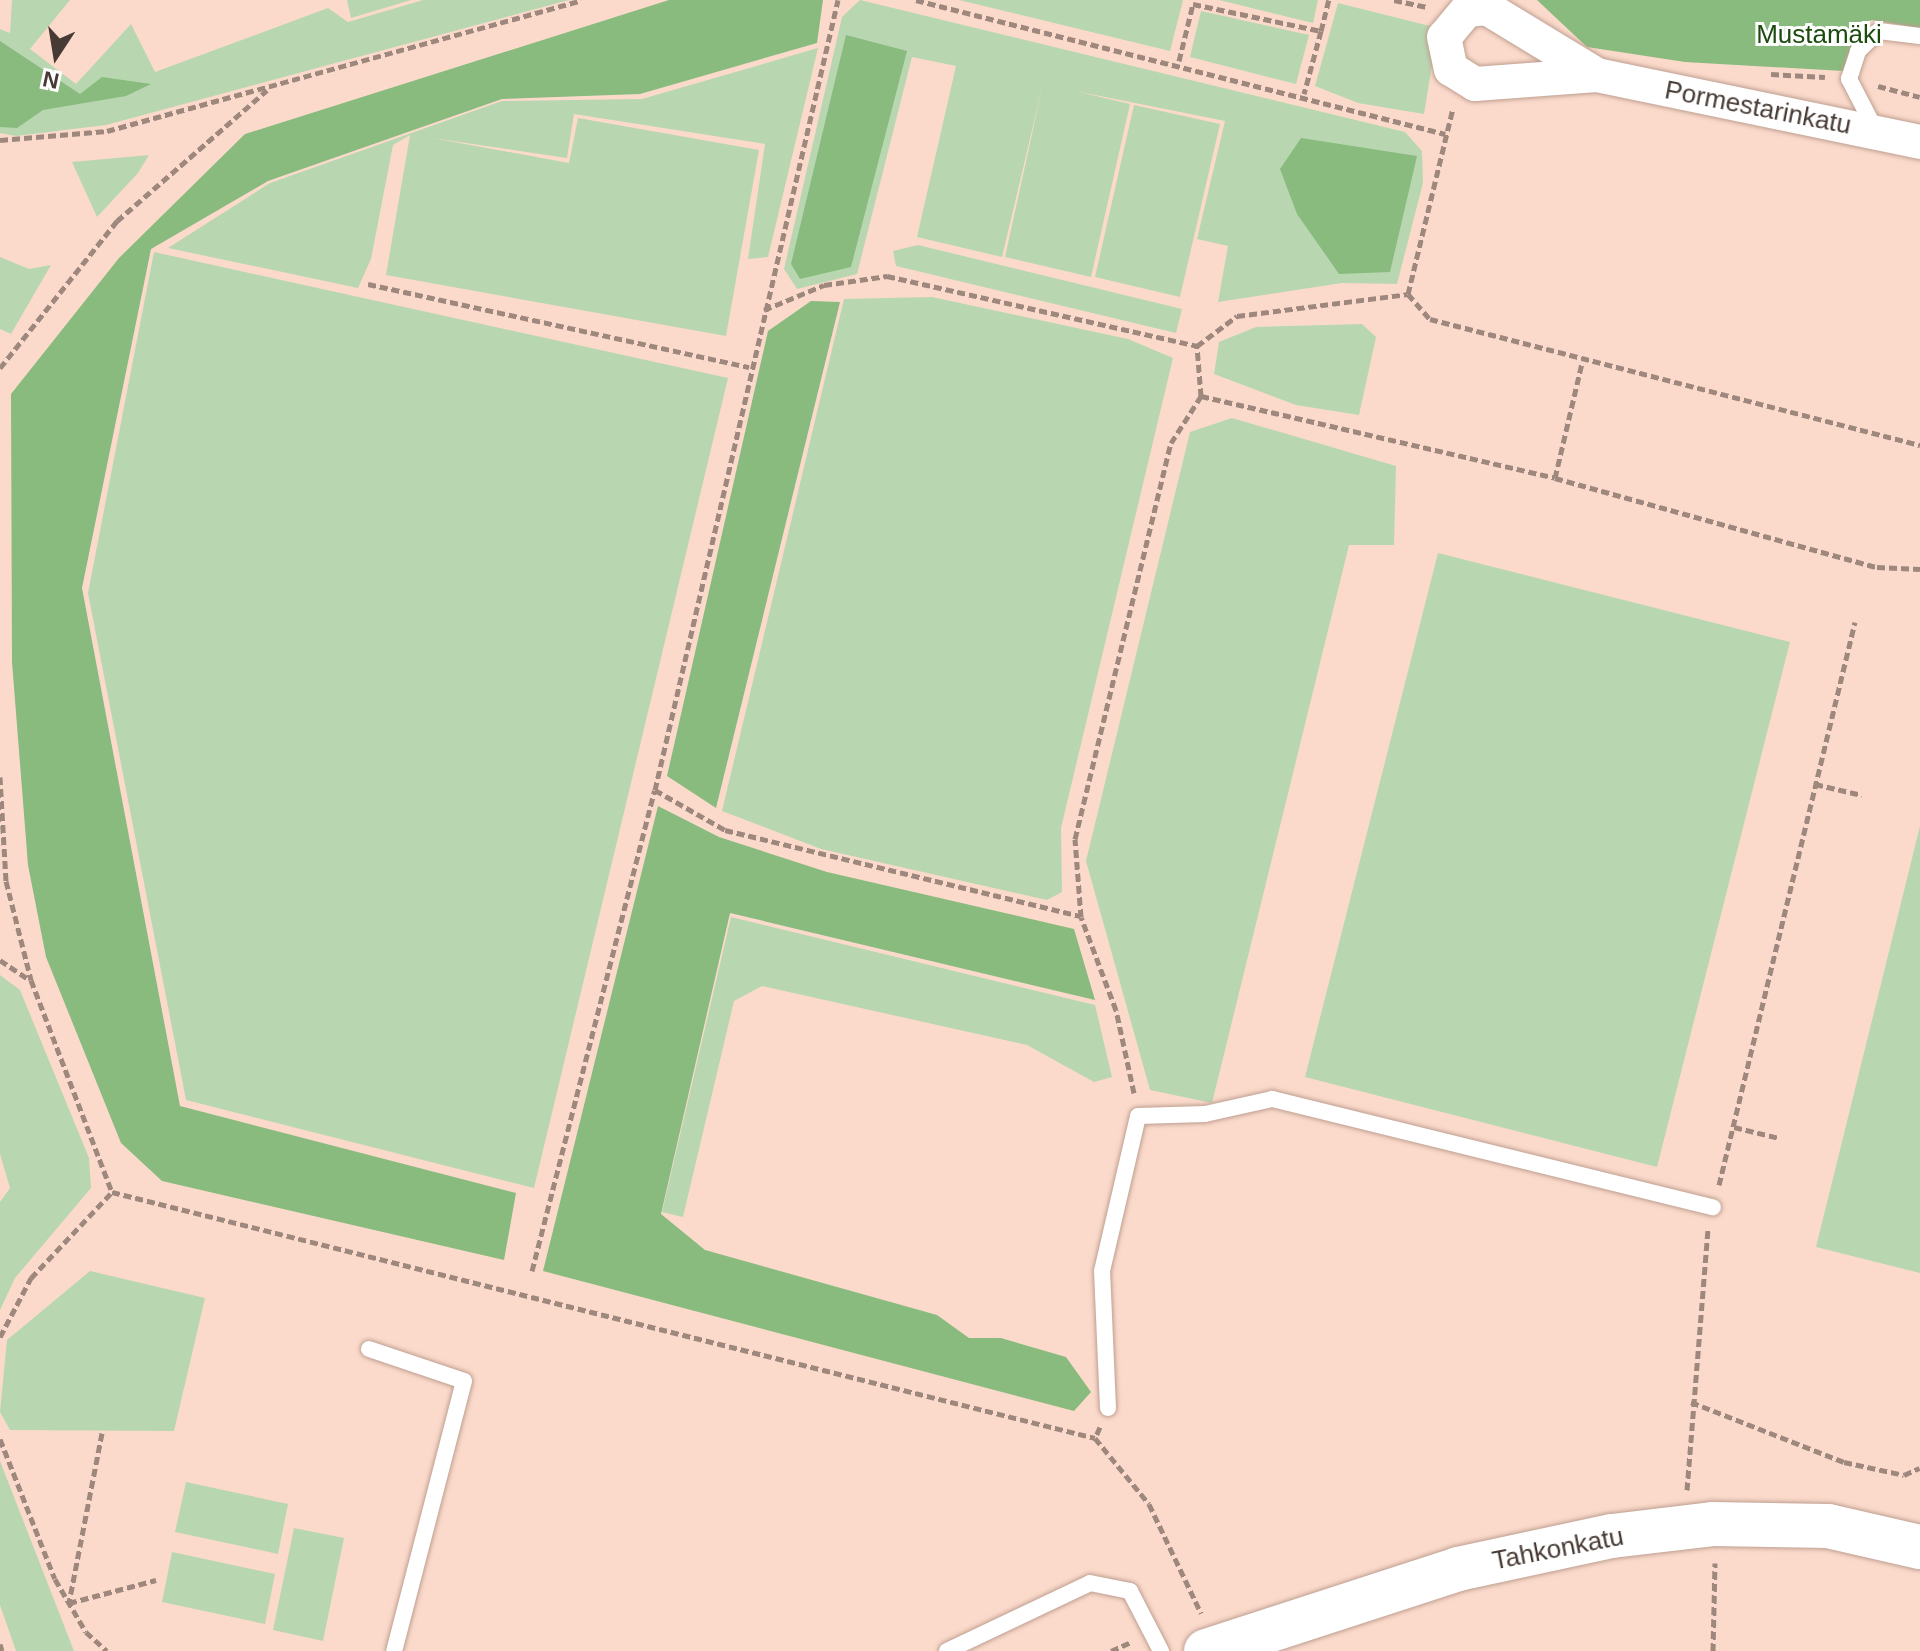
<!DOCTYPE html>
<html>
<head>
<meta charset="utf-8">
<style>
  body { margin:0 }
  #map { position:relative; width:1920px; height:1651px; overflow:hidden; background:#fbdacb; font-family:Arial,sans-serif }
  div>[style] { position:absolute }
  .green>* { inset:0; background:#b8d7b1 }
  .forest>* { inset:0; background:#88bb7d }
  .path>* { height:5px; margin-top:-2.5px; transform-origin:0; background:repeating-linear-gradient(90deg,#9e887d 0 8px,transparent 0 12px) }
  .roads { filter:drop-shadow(0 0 2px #be9f91) drop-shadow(0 0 2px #be9f91) }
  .lane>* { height:16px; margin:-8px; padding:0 8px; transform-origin:8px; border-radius:8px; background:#fff }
  .street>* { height:34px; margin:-17px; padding:0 17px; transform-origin:17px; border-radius:17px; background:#fff }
  .secondary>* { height:44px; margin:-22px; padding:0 22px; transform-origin:22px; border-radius:22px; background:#fff }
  span { translate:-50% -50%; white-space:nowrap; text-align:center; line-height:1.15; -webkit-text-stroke:6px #fff; paint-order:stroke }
  .park-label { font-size:26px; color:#1b4c0d }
  .street-label { font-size:26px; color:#473a34 }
  .north { position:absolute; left:16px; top:16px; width:80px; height:80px; -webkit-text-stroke:6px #fff; paint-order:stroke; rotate:192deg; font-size:22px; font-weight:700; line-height:32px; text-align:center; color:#473a34 }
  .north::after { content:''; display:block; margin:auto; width:28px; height:36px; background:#473a34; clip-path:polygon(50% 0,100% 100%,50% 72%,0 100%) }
</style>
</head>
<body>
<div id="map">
  <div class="green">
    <i style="clip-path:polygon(12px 0,70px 0,30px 49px,76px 84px,131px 24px,155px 72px,328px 8px,348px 22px,423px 0,569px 0,106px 125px,16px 136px,0 133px,0 29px,10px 33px)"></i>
    <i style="clip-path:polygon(347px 0,411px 0,351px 18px)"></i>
    <i style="clip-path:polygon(860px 0,1405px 132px,1422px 151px,1423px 183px,1397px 284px,1342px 283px,1218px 302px,1228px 246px,1197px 239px,1225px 121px,1075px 91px,1130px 104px,1091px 277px,1005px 257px,1043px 84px,1002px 257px,917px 237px,956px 66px,912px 57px,857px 274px,797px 289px,784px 269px,842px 17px)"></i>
    <i style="clip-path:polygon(959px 0,1183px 0,1170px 51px)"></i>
    <i style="clip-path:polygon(1219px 0,1318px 0,1313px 23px)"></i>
    <i style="clip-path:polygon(1338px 3px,1438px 28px,1424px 114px,1358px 103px,1315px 86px)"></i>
    <i style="clip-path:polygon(1201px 11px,1309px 35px,1296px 84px,1190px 57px)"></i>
    <i style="clip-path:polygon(818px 48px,768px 257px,748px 259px,765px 144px,574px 114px,567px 158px,432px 138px,569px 163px,578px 118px,759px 150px,726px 336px,386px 275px,410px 135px,393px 145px,371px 259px,358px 288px,168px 248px,270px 183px,502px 101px,642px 99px)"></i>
    <i style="clip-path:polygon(1134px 105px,1220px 124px,1180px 297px,1095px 277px)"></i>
    <i style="clip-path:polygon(149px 155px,138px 173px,97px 217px,72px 162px)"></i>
    <i style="clip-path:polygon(918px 245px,1182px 309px,1176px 333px,896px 266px,893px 251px)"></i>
    <i style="clip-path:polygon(154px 252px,728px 378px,534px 1188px,186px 1100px,88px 593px)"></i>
    <i style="clip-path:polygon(0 257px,29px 269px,51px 265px,11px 334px,0 329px)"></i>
    <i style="clip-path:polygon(932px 297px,1128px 339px,1173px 358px,1061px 828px,1062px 892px,1047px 900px,821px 849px,722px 811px,844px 299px)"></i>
    <i style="clip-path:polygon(1362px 324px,1376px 337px,1359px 415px,1296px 405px,1214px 374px,1219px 342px,1256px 327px)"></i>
    <i style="clip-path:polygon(1232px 418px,1396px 466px,1394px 545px,1349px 545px,1212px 1103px,1150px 1090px,1086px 861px,1190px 432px)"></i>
    <i style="clip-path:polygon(1438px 553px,1790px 642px,1657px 1167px,1305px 1077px)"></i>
    <i style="clip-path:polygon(1920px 826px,1920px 1273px,1816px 1247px)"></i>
    <i style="clip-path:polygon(731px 917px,1095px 1005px,1112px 1077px,1094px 1082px,1027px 1045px,762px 986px,734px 1001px,683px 1217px,662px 1212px)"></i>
    <i style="clip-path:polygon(0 975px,20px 990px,89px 1158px,91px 1188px,15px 1278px,0 1310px,0 1202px,10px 1188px,0 1154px)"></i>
    <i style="clip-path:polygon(90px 1271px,205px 1298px,174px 1431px,10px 1430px,0 1412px,7px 1340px)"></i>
    <i style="clip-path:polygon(0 1461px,74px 1651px,16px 1651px,0 1605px)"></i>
    <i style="clip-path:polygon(186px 1482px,288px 1504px,278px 1554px,175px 1532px)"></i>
    <i style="clip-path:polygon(294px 1528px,344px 1538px,323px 1641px,273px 1630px)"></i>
    <i style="clip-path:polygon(172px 1552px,275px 1574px,265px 1624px,162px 1602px)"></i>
  </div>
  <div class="forest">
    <i style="clip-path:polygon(669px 0,823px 0,817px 43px,640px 94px,502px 99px,268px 181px,151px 249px,82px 588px,180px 1106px,516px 1193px,504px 1260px,162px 1181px,121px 1143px,46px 957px,28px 865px,12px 662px,11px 394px,119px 258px,245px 134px)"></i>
    <i style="clip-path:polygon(1537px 0,1920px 0,1920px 28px,1871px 20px,1844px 71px,1685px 62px,1587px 47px)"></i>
    <i style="clip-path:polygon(846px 35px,907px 51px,851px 267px,800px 279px,791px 264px)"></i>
    <i style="clip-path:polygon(0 41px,80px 94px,102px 77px,151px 84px,126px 96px,43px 110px,17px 128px,0 127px)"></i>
    <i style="clip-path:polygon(1301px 138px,1417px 156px,1390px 272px,1339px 274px,1297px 214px,1280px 169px)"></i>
    <i style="clip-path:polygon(811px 301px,840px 302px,716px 808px,667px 776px,768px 331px)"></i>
    <i style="clip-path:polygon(658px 806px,719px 837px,827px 872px,1074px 929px,1095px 1000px,730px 913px,661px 1214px,705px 1250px,937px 1315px,969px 1338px,1001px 1338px,1066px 1357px,1091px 1392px,1074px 1411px,543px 1271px)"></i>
  </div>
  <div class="path">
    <i style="left:916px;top:0;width:546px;rotate:14.21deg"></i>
    <i style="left:1394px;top:0;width:35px;rotate:12deg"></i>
    <i style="left:1321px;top:31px;width:32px;rotate:-76deg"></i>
    <i style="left:1179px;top:61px;width:59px;rotate:-76.2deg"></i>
    <i style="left:1193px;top:4px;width:131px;rotate:11.9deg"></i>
    <i style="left:1321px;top:31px;width:65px;rotate:105.1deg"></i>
    <i style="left:1771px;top:74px;width:54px;rotate:3.2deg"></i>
    <i style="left:1878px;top:86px;width:43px;rotate:14.7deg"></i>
    <i style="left:0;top:140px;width:107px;rotate:-4.8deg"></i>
    <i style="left:107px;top:131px;width:492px;rotate:-15.4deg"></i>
    <i style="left:368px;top:284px;width:390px;rotate:12.3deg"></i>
    <i style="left:1408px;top:294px;width:33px;rotate:49deg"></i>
    <i style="left:1430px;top:319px;width:506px;rotate:14.42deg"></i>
    <i style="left:1408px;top:294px;width:191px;rotate:-76.4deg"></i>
    <i style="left:764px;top:310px;width:65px;rotate:-22.6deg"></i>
    <i style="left:824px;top:285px;width:64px;rotate:-8.1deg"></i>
    <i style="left:887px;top:276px;width:318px;rotate:12.7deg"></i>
    <i style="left:0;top:368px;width:188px;rotate:-51.5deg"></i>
    <i style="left:117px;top:221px;width:199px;rotate:-41.1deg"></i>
    <i style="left:1201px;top:396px;width:363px;rotate:13deg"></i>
    <i style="left:1555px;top:478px;width:334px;rotate:15.5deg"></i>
    <i style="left:1877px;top:567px;width:43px;rotate:2.7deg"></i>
    <i style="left:1555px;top:478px;width:118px;rotate:-76.8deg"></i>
    <i style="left:0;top:777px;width:104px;rotate:86.7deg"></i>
    <i style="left:6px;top:881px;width:102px;rotate:75.8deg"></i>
    <i style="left:31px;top:980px;width:227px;rotate:69.1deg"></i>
    <i style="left:112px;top:1192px;width:1013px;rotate:14.05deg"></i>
    <i style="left:1815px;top:784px;width:48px;rotate:13.2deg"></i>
    <i style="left:655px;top:790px;width:81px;rotate:29.7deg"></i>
    <i style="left:725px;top:830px;width:366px;rotate:13.6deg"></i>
    <i style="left:0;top:960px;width:36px;rotate:34deg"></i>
    <i style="left:1134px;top:1093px;width:85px;rotate:-102.2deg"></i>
    <i style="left:1116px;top:1010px;width:99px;rotate:-110.6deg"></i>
    <i style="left:1081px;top:917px;width:78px;rotate:-94.4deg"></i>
    <i style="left:1075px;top:839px;width:407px;rotate:-76.4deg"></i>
    <i style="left:1171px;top:443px;width:56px;rotate:-57.4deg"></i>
    <i style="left:1201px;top:396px;width:50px;rotate:-94.6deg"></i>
    <i style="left:1197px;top:346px;width:50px;rotate:-36.9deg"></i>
    <i style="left:1237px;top:316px;width:172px;rotate:-7.3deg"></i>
    <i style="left:1734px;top:1127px;width:46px;rotate:13.7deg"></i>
    <i style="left:1719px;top:1185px;width:579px;rotate:-76.42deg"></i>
    <i style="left:532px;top:1271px;width:496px;rotate:-75.7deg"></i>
    <i style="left:655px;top:790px;width:811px;rotate:-76.96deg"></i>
    <i style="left:0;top:1337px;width:67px;rotate:-62.3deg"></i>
    <i style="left:31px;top:1278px;width:118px;rotate:-46.7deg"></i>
    <i style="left:1691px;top:1402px;width:164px;rotate:21.4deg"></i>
    <i style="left:1844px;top:1462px;width:61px;rotate:12.2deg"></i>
    <i style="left:1904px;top:1475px;width:17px;rotate:-24deg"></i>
    <i style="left:1100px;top:1427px;width:12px;rotate:114deg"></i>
    <i style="left:1095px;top:1438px;width:85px;rotate:50.7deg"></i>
    <i style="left:1149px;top:1504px;width:121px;rotate:64.5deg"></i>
    <i style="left:102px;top:1433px;width:173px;rotate:101deg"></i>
    <i style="left:69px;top:1603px;width:90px;rotate:-14.8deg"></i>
    <i style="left:0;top:1439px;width:150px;rotate:68.6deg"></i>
    <i style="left:55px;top:1579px;width:61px;rotate:59.7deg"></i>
    <i style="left:86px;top:1632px;width:28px;rotate:42deg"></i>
    <i style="left:1687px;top:1490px;width:262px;rotate:-85.4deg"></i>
    <i style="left:0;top:1644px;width:7px;rotate:74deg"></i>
    <i style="left:1111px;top:1651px;width:22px;rotate:-24deg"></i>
    <i style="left:1713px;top:1651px;width:88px;rotate:-88.7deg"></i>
  </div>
  <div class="roads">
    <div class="lane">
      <i style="left:1876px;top:131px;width:59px;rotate:-117.4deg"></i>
      <i style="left:1849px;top:79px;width:29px;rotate:-72deg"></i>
      <i style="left:1858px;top:51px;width:29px;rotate:-44deg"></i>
      <i style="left:1879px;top:31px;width:41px;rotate:7deg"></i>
      <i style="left:369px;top:1349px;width:100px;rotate:18.6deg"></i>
      <i style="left:464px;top:1381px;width:279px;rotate:104.5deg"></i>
      <i style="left:1108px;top:1408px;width:137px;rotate:-92.5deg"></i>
      <i style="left:1102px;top:1271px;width:159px;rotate:-76.9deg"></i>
      <i style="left:1138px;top:1116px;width:67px;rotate:-1.7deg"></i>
      <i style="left:1205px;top:1114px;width:69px;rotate:-12.6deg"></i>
      <i style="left:1272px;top:1099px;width:454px;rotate:13.8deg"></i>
      <i style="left:947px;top:1651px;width:158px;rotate:-25.4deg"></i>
      <i style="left:1090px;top:1583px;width:41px;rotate:11.3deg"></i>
      <i style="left:1130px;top:1591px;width:68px;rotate:62.7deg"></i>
    </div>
    <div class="street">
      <i style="left:1597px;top:75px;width:129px;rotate:-148.7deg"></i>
      <i style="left:1487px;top:8px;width:20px;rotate:174deg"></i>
      <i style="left:1467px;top:10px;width:35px;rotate:130deg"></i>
      <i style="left:1444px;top:37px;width:33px;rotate:78deg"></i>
      <i style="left:1451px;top:69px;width:28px;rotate:32deg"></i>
      <i style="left:1475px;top:84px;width:122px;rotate:-4.2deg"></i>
      <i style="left:1597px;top:75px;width:330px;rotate:11.7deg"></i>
    </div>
    <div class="secondary">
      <i style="left:1206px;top:1651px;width:265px;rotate:-18deg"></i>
      <i style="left:1458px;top:1569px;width:157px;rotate:-12.1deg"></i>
      <i style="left:1612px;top:1536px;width:101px;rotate:-6.8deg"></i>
      <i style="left:1712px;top:1524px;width:116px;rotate:1deg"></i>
      <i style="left:1828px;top:1526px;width:94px;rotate:12.9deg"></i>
    </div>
  </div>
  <div class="park-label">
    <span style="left:1819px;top:35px">Mustamäki</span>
  </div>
  <div class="street-label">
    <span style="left:1758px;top:108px;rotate:11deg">Pormestarinkatu</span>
    <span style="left:1558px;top:1549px;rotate:-11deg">Tahkonkatu</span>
  </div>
  <div class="north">N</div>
</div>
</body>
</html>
